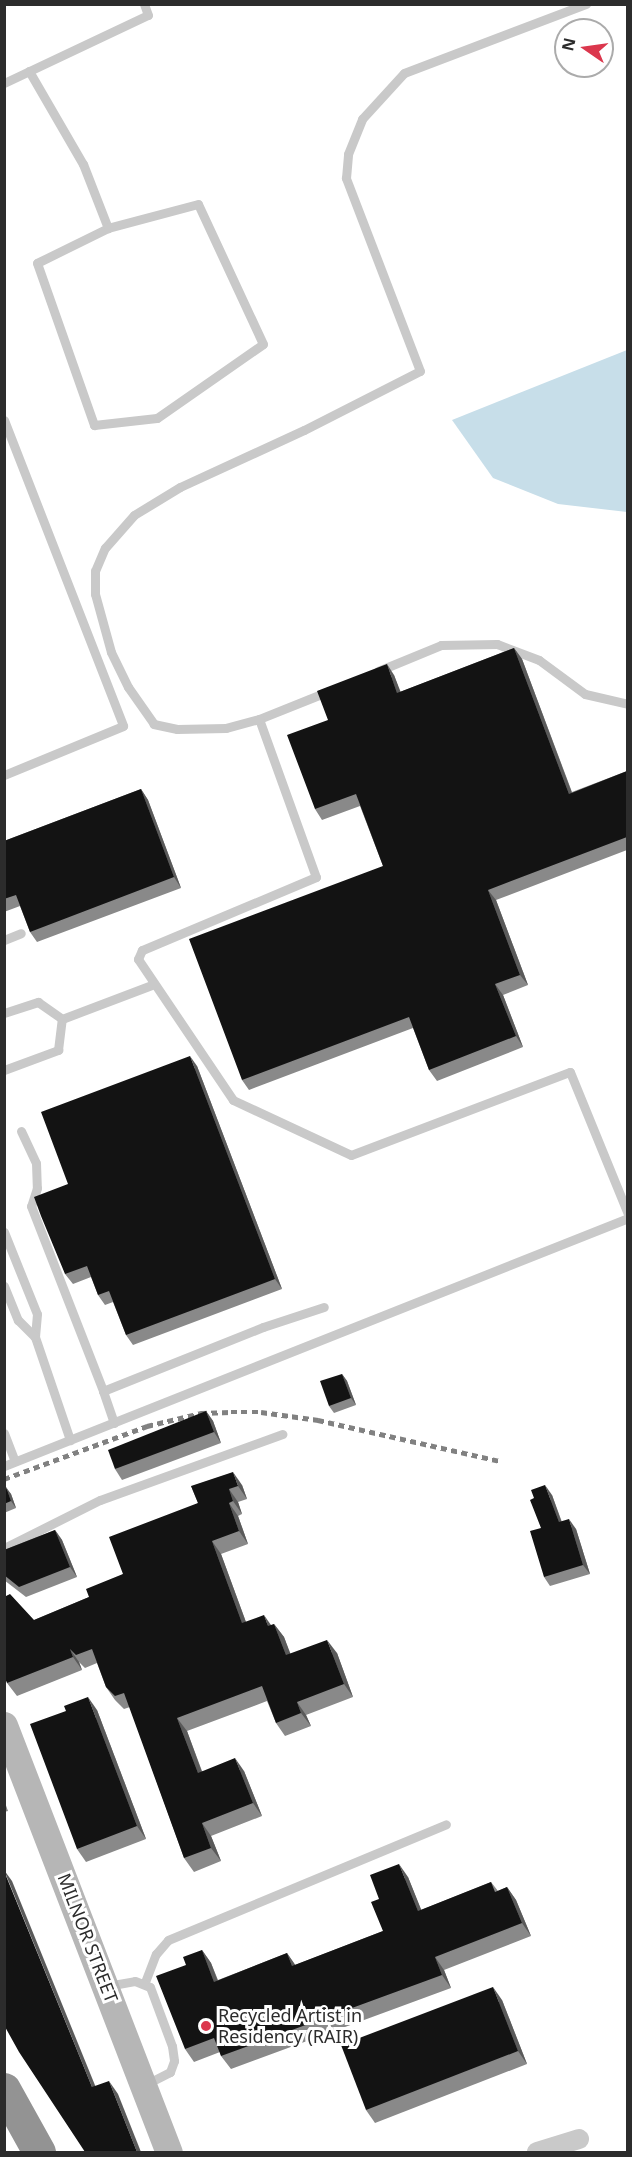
<!DOCTYPE html>
<html>
<head>
<meta charset="utf-8">
<style>
  body { margin:0 }
  #map { position:relative; width:632px; height:2157px; overflow:hidden; background:#fff; font-family:"Noto Sans",sans-serif }
  div>[style] { position:absolute }
  .water>* { inset:0; background:#c7dee9 }
  .lane>* { height:9px; margin:-4.5px; padding:0 4.5px; transform-origin:4.5px; border-radius:4.5px; background:#c9c9c9 }
  .street>* { height:20px; margin:-10px; padding:0 10px; transform-origin:10px; border-radius:10px; background:#c9c9c9 }
  .secondary>* { height:27px; margin:-13.5px; padding:0 13.5px; transform-origin:13.5px; border-radius:13.5px; background:#b6b6b6 }
  .highway>* { height:33px; margin:-16.5px; padding:0 16.5px; transform-origin:16.5px; border-radius:16.5px; background:#939393 }
  .rail>* { height:4.5px; margin-top:-2.25px; transform-origin:0; background:repeating-linear-gradient(90deg,#818181 0 6px,transparent 0 10.5px) }
  .wall>* { inset:0; background:#898989 }
  .shaded-wall>* { inset:0; background:#5a5a5a }
  .building>* { inset:0; background:#131313 }
  .dots>* { width:16px; height:16px; translate:-50% -50%; box-sizing:border-box; border:3px solid #fff; border-radius:50% }
  span { translate:-50% -50%; white-space:nowrap; text-align:center; line-height:1.15; -webkit-text-stroke:6px #fff; paint-order:stroke }
  .street-label { font-size:18px; color:#2c2c2c }
  .poi-label { font-size:18px; color:#2c2c2c }
  .left { translate:0 -50%; text-align:left }
  .frame { position:absolute; inset:0; border:6px solid #2c2c2c; pointer-events:none }
  .north { position:absolute; left:554px; top:18px; width:60px; height:60px; box-sizing:border-box; background:#fff; border:2px solid #ababab; border-radius:50%; rotate:283deg; font-size:16px; font-weight:700; line-height:24px; text-align:center; color:#2c2c2c }
  .north::after { content:''; display:block; margin:auto; width:21px; height:27px; background:#db374d; clip-path:polygon(50% 0,100% 100%,50% 72%,0 100%) }
</style>
</head>
<body>
<div id="map">
  <div class="water">
    <i style="clip-path:polygon(627px 350px,627px 512px,558px 504px,493px 478px,452px 420px)"></i>
  </div>
  <div class="lane">
    <i style="left:29px;top:71px;width:108px;rotate:59.9deg"></i>
    <i style="left:83px;top:164px;width:69px;rotate:68.7deg"></i>
    <i style="left:108px;top:228px;width:79px;rotate:153.8deg"></i>
    <i style="left:37px;top:263px;width:172px;rotate:70.6deg"></i>
    <i style="left:94px;top:425px;width:63px;rotate:-6.3deg"></i>
    <i style="left:157px;top:418px;width:129px;rotate:-34.9deg"></i>
    <i style="left:263px;top:344px;width:154px;rotate:-114.9deg"></i>
    <i style="left:198px;top:204px;width:93px;rotate:165.1deg"></i>
    <i style="left:4px;top:83px;width:159px;rotate:-25.3deg"></i>
    <i style="left:148px;top:15px;width:12px;rotate:-110deg"></i>
    <i style="left:4px;top:420px;width:328px;rotate:68.7deg"></i>
    <i style="left:123px;top:726px;width:129px;rotate:157.6deg"></i>
    <i style="left:378px;top:671px;width:68px;rotate:-22.4deg"></i>
    <i style="left:441px;top:645px;width:56px;rotate:-1deg"></i>
    <i style="left:497px;top:644px;width:45px;rotate:20.9deg"></i>
    <i style="left:539px;top:660px;width:57px;rotate:36.5deg"></i>
    <i style="left:585px;top:694px;width:44px;rotate:13.1deg"></i>
    <i style="left:329px;top:691px;width:75px;rotate:158.2deg"></i>
    <i style="left:259px;top:719px;width:168px;rotate:70.2deg"></i>
    <i style="left:316px;top:877px;width:189px;rotate:157.2deg"></i>
    <i style="left:142px;top:950px;width:10px;rotate:114deg"></i>
    <i style="left:138px;top:959px;width:170px;rotate:56deg"></i>
    <i style="left:233px;top:1100px;width:130px;rotate:25deg"></i>
    <i style="left:351px;top:1155px;width:234px;rotate:-20.8deg"></i>
    <i style="left:570px;top:1072px;width:153px;rotate:67.8deg"></i>
    <i style="left:259px;top:719px;width:34px;rotate:165deg"></i>
    <i style="left:226px;top:728px;width:49px;rotate:178.8deg"></i>
    <i style="left:177px;top:729px;width:24px;rotate:-168deg"></i>
    <i style="left:154px;top:724px;width:45px;rotate:-125.1deg"></i>
    <i style="left:128px;top:687px;width:39px;rotate:-116deg"></i>
    <i style="left:111px;top:652px;width:60px;rotate:-105.4deg"></i>
    <i style="left:95px;top:594px;width:23px;rotate:-90deg"></i>
    <i style="left:95px;top:571px;width:25px;rotate:-67deg"></i>
    <i style="left:105px;top:548px;width:44px;rotate:-48.7deg"></i>
    <i style="left:134px;top:515px;width:54px;rotate:-31.3deg"></i>
    <i style="left:180px;top:487px;width:136px;rotate:-24.7deg"></i>
    <i style="left:304px;top:430px;width:130px;rotate:-27deg"></i>
    <i style="left:420px;top:371px;width:207px;rotate:-111deg"></i>
    <i style="left:346px;top:178px;width:24px;rotate:-85deg"></i>
    <i style="left:348px;top:154px;width:38px;rotate:-68deg"></i>
    <i style="left:362px;top:119px;width:62px;rotate:-47.6deg"></i>
    <i style="left:404px;top:73px;width:195px;rotate:-20.8deg"></i>
    <i style="left:4px;top:940px;width:18px;rotate:-22deg"></i>
    <i style="left:4px;top:1013px;width:36px;rotate:-18deg"></i>
    <i style="left:38px;top:1002px;width:29px;rotate:35deg"></i>
    <i style="left:62px;top:1019px;width:98px;rotate:-20.8deg"></i>
    <i style="left:4px;top:1070px;width:58px;rotate:-20.3deg"></i>
    <i style="left:58px;top:1050px;width:31px;rotate:-83deg"></i>
    <i style="left:21px;top:1131px;width:35px;rotate:65deg"></i>
    <i style="left:36px;top:1163px;width:25px;rotate:88deg"></i>
    <i style="left:37px;top:1188px;width:19px;rotate:108deg"></i>
    <i style="left:31px;top:1206px;width:199px;rotate:68.7deg"></i>
    <i style="left:4px;top:1232px;width:88px;rotate:68.1deg"></i>
    <i style="left:37px;top:1314px;width:23px;rotate:95deg"></i>
    <i style="left:35px;top:1337px;width:109px;rotate:71.2deg"></i>
    <i style="left:4px;top:1286px;width:37px;rotate:68deg"></i>
    <i style="left:18px;top:1320px;width:24px;rotate:45deg"></i>
    <i style="left:114px;top:1423px;width:34px;rotate:-109deg"></i>
    <i style="left:103px;top:1391px;width:172px;rotate:-21.8deg"></i>
    <i style="left:263px;top:1327px;width:64px;rotate:-18.2deg"></i>
    <i style="left:4px;top:1433px;width:30px;rotate:69deg"></i>
    <i style="left:4px;top:1466px;width:671px;rotate:-21.67deg"></i>
    <i style="left:4px;top:1548px;width:107px;rotate:-26.6deg"></i>
    <i style="left:100px;top:1500px;width:194px;rotate:-19.9deg"></i>
    <i style="left:145px;top:1982px;width:30px;rotate:-69deg"></i>
    <i style="left:156px;top:1954px;width:18px;rotate:-49deg"></i>
    <i style="left:168px;top:1940px;width:301px;rotate:-22.6deg"></i>
    <i style="left:107px;top:1986px;width:28px;rotate:-10deg"></i>
    <i style="left:135px;top:1981px;width:16px;rotate:22deg"></i>
    <i style="left:150px;top:1987px;width:63px;rotate:69.6deg"></i>
    <i style="left:172px;top:2046px;width:15px;rotate:82deg"></i>
    <i style="left:174px;top:2061px;width:12px;rotate:110deg"></i>
    <i style="left:170px;top:2072px;width:27px;rotate:153deg"></i>
  </div>
  <div class="street">
    <i style="left:537px;top:2152px;width:44px;rotate:-17.2deg"></i>
  </div>
  <div class="secondary">
    <i style="left:4px;top:1725px;width:458px;rotate:68.9deg"></i>
  </div>
  <div class="highway">
    <i style="left:4px;top:2089px;width:72px;rotate:60.9deg"></i>
  </div>
  <div class="rail">
    <i style="left:4px;top:1479px;width:153px;rotate:-20.3deg"></i>
    <i style="left:147px;top:1426px;width:56px;rotate:-13.5deg"></i>
    <i style="left:201px;top:1413px;width:30px;rotate:-2deg"></i>
    <i style="left:231px;top:1412px;width:30px"></i>
    <i style="left:261px;top:1412px;width:58px;rotate:8deg"></i>
    <i style="left:318px;top:1420px;width:187px;rotate:12.7deg"></i>
  </div>
  <div class="wall">
    <i style="clip-path:polygon(514px 648px,522px 659px,572px 792px,627px 771px,627px 850px,496px 900px,528px 985px,503px 995px,523px 1047px,437px 1081px,429px 1070px,413px 1028px,249px 1090px,242px 1080px,383px 866px,360px 806px,322px 820px,315px 809px,328px 720px,394px 675px,400px 692px)"></i>
    <i style="clip-path:polygon(141px 789px,148px 800px,181px 888px,37px 942px,30px 932px,20px 906px,4px 912px,4px 841px)"></i>
    <i style="clip-path:polygon(197px 1066px,282px 1289px,133px 1345px,126px 1335px,113px 1302px,105px 1305px,98px 1295px,91px 1277px,73px 1284px,65px 1274px,68px 1184px)"></i>
    <i style="clip-path:polygon(342px 1374px,347px 1381px,356px 1405px,334px 1413px,329px 1406px)"></i>
    <i style="clip-path:polygon(206px 1411px,213px 1421px,221px 1443px,122px 1480px,115px 1469px)"></i>
    <i style="clip-path:polygon(242px 1485px,247px 1499px,238px 1502px,242px 1514px,238px 1516px,248px 1544px,221px 1554px,246px 1622px,272px 1625px,274px 1624px,284px 1637px,290px 1654px,337px 1653px,353px 1697px,306px 1715px,311px 1726px,285px 1736px,276px 1723px,267px 1701px,187px 1731px,202px 1771px,244px 1771px,262px 1816px,211px 1836px,221px 1861px,194px 1872px,184px 1858px,130px 1707px,124px 1709px,115px 1700px,106px 1687px,97px 1663px,85px 1668px,79px 1662px,82px 1670px,17px 1696px,7px 1683px,34px 1620px,89px 1597px,123px 1574px,198px 1503px,191px 1486px)"></i>
    <i style="clip-path:polygon(4px 1487px,11px 1494px,16px 1508px,4px 1513px)"></i>
    <i style="clip-path:polygon(552px 1495px,562px 1522px,576px 1529px,590px 1574px,550px 1586px,544px 1577px,541px 1528px)"></i>
    <i style="clip-path:polygon(55px 1530px,62px 1540px,77px 1577px,26px 1597px,4px 1580px,4px 1550px)"></i>
    <i style="clip-path:polygon(97px 1710px,146px 1839px,86px 1862px,77px 1849px)"></i>
    <i style="clip-path:polygon(4px 1800px,8px 1811px,4px 1812px)"></i>
    <i style="clip-path:polygon(408px 1877px,421px 1910px,491px 1882px,498px 1891px,507px 1887px,516px 1900px,531px 1936px,444px 1970px,451px 1988px,231px 2069px,221px 2056px,220px 2052px,194px 2062px,185px 2049px,186px 1965px,202px 1950px,211px 1963px,218px 1980px,287px 1953px,295px 1965px,383px 1931px,379px 1899px)"></i>
    <i style="clip-path:polygon(502px 2000px,527px 2064px,375px 2123px,366px 2110px)"></i>
  </div>
  <div class="shaded-wall">
    <i style="clip-path:polygon(514px 648px,522px 659px,576px 804px,569px 794px)"></i>
    <i style="clip-path:polygon(387px 664px,394px 675px,405px 703px,397px 693px)"></i>
    <i style="clip-path:polygon(141px 789px,148px 800px,181px 888px,174px 877px)"></i>
    <i style="clip-path:polygon(488px 890px,496px 900px,528px 985px,520px 975px)"></i>
    <i style="clip-path:polygon(495px 984px,503px 995px,523px 1047px,516px 1036px)"></i>
    <i style="clip-path:polygon(190px 1056px,197px 1066px,282px 1289px,275px 1279px)"></i>
    <i style="clip-path:polygon(342px 1374px,347px 1381px,356px 1405px,351px 1398px)"></i>
    <i style="clip-path:polygon(206px 1411px,213px 1421px,221px 1443px,214px 1432px)"></i>
    <i style="clip-path:polygon(233px 1472px,242px 1485px,247px 1499px,238px 1486px)"></i>
    <i style="clip-path:polygon(545px 1485px,552px 1495px,565px 1532px,559px 1522px)"></i>
    <i style="clip-path:polygon(6px 1487px,11px 1494px,16px 1508px,11px 1501px)"></i>
    <i style="clip-path:polygon(229px 1489px,238px 1502px,242px 1514px,233px 1501px)"></i>
    <i style="clip-path:polygon(229px 1503px,238px 1516px,248px 1544px,239px 1531px)"></i>
    <i style="clip-path:polygon(569px 1519px,576px 1529px,590px 1574px,583px 1565px)"></i>
    <i style="clip-path:polygon(55px 1530px,62px 1540px,77px 1577px,70px 1567px)"></i>
    <i style="clip-path:polygon(212px 1541px,221px 1554px,251px 1636px,242px 1623px)"></i>
    <i style="clip-path:polygon(264px 1615px,273px 1628px,268px 1626px)"></i>
    <i style="clip-path:polygon(274px 1624px,284px 1637px,296px 1668px,286px 1655px)"></i>
    <i style="clip-path:polygon(327px 1640px,337px 1653px,353px 1697px,344px 1684px)"></i>
    <i style="clip-path:polygon(70px 1649px,79px 1662px,82px 1670px,73px 1657px)"></i>
    <i style="clip-path:polygon(88px 1697px,97px 1710px,146px 1839px,137px 1826px)"></i>
    <i style="clip-path:polygon(297px 1702px,306px 1715px,311px 1726px,301px 1713px)"></i>
    <i style="clip-path:polygon(177px 1718px,187px 1731px,207px 1786px,198px 1773px)"></i>
    <i style="clip-path:polygon(235px 1758px,244px 1771px,262px 1816px,253px 1803px)"></i>
    <i style="clip-path:polygon(202px 1823px,211px 1836px,221px 1861px,211px 1848px)"></i>
    <i style="clip-path:polygon(399px 1864px,408px 1877px,427px 1924px,418px 1911px)"></i>
    <i style="clip-path:polygon(4px 1870px,12px 1881px,101px 2100px,92px 2087px)"></i>
    <i style="clip-path:polygon(507px 1887px,516px 1900px,531px 1936px,522px 1923px)"></i>
    <i style="clip-path:polygon(202px 1950px,211px 1963px,223px 1995px,214px 1982px)"></i>
    <i style="clip-path:polygon(287px 1953px,296px 1966px,292px 1966px)"></i>
    <i style="clip-path:polygon(435px 1957px,444px 1970px,451px 1988px,442px 1975px)"></i>
    <i style="clip-path:polygon(493px 1987px,502px 2000px,527px 2064px,518px 2051px)"></i>
    <i style="clip-path:polygon(109px 2081px,118px 2094px,141px 2152px,137px 2152px)"></i>
  </div>
  <div class="building">
    <i style="clip-path:polygon(514px 648px,569px 794px,627px 771px,627px 837px,488px 890px,520px 975px,495px 984px,516px 1036px,429px 1070px,409px 1017px,242px 1080px,189px 939px,383px 866px,356px 794px,315px 809px,287px 735px,328px 720px,317px 691px,387px 664px,397px 693px)"></i>
    <i style="clip-path:polygon(141px 789px,174px 877px,30px 932px,16px 895px,4px 899px,4px 841px)"></i>
    <i style="clip-path:polygon(190px 1056px,275px 1279px,126px 1335px,109px 1291px,98px 1295px,87px 1266px,65px 1274px,41px 1216px,34px 1197px,68px 1184px,41px 1112px)"></i>
    <i style="clip-path:polygon(342px 1374px,351px 1398px,329px 1406px,320px 1381px)"></i>
    <i style="clip-path:polygon(206px 1411px,214px 1432px,115px 1469px,108px 1450px)"></i>
    <i style="clip-path:polygon(233px 1472px,238px 1486px,229px 1489px,233px 1501px,229px 1503px,239px 1531px,212px 1541px,242px 1623px,264px 1615px,268px 1626px,274px 1624px,286px 1655px,327px 1640px,344px 1684px,297px 1702px,301px 1713px,276px 1723px,262px 1686px,177px 1718px,198px 1773px,235px 1758px,253px 1803px,202px 1823px,211px 1848px,184px 1858px,124px 1693px,115px 1696px,106px 1687px,92px 1649px,76px 1655px,70px 1649px,73px 1657px,7px 1683px,4px 1676px,4px 1597px,10px 1594px,34px 1620px,89px 1597px,86px 1589px,123px 1574px,109px 1537px,198px 1503px,191px 1486px)"></i>
    <i style="clip-path:polygon(545px 1485px,559px 1522px,569px 1519px,583px 1565px,544px 1577px,530px 1531px,541px 1528px,530px 1500px,534px 1498px,531px 1490px)"></i>
    <i style="clip-path:polygon(4px 1487px,6px 1487px,11px 1501px,4px 1504px)"></i>
    <i style="clip-path:polygon(55px 1530px,70px 1567px,19px 1587px,4px 1575px,4px 1550px)"></i>
    <i style="clip-path:polygon(88px 1697px,137px 1826px,77px 1849px,30px 1724px,66px 1711px,64px 1706px)"></i>
    <i style="clip-path:polygon(399px 1864px,418px 1911px,491px 1882px,495px 1892px,507px 1887px,522px 1923px,435px 1957px,442px 1975px,221px 2056px,214px 2038px,185px 2049px,156px 1976px,186px 1965px,183px 1957px,202px 1950px,214px 1982px,287px 1953px,292px 1966px,383px 1931px,371px 1902px,379px 1899px,370px 1875px)"></i>
    <i style="clip-path:polygon(4px 1871px,92px 2087px,109px 2081px,137px 2152px,85px 2152px,19px 2052px,4px 2025px)"></i>
    <i style="clip-path:polygon(493px 1987px,518px 2051px,366px 2110px,341px 2045px)"></i>
  </div>
  <div class="dots">
    <i style="left:206px;top:2026px;background:#db374d"></i>
  </div>
  <div class="street-label">
    <span style="left:88px;top:1938px;rotate:69deg">MILNOR STREET</span>
  </div>
  <div class="poi-label">
    <span class="left" style="left:218px;top:2026px">Recycled Artist in<br>Residency (RAIR)</span>
  </div>
  <div class="frame"></div>
  <div class="north">N</div>
</div>
</body>
</html>
